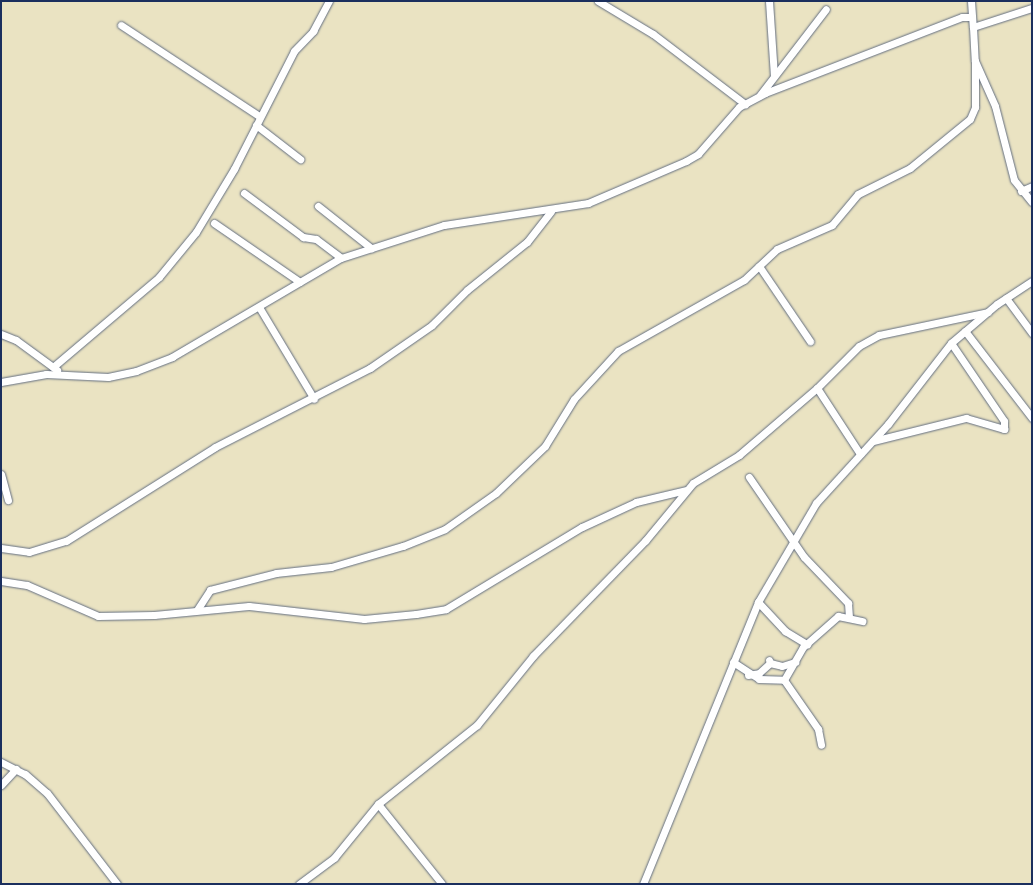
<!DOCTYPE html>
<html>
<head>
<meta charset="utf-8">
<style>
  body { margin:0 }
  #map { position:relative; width:1033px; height:885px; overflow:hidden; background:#eae3c2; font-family:Pangolin,sans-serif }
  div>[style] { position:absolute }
  .roads { filter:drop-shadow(0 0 1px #636e81) drop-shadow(0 0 1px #636e81) }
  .minor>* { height:7px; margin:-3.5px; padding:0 3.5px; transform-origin:3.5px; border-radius:3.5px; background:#fff }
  span { translate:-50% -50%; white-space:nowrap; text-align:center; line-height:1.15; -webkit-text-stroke:4px #fbf7ec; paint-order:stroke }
  .frame { position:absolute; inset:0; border:2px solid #1b2f5e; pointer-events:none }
</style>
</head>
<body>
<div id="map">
  <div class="roads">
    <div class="minor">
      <i style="left:598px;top:1px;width:64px;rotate:31deg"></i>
      <i style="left:653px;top:34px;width:116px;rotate:37.3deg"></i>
      <i style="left:769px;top:1px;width:75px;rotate:86.2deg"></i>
      <i style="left:971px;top:1px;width:26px;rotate:86deg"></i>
      <i style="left:973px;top:27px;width:62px;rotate:-17.9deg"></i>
      <i style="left:121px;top:25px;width:165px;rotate:33.4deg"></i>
      <i style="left:973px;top:27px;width:34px;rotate:87deg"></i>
      <i style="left:975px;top:61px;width:49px;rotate:66deg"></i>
      <i style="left:995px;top:106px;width:76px;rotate:75.6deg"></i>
      <i style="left:1014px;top:180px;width:28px;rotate:51deg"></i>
      <i style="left:760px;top:95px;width:108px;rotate:-52.5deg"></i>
      <i style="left:256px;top:125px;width:56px;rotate:37.7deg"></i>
      <i style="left:1021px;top:191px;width:12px;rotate:-24deg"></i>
      <i style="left:244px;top:193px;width:74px;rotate:36.7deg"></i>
      <i style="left:303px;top:237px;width:13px;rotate:9deg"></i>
      <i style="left:316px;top:239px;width:31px;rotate:37deg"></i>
      <i style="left:318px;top:206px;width:68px;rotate:38.4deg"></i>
      <i style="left:214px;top:223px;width:104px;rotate:34.5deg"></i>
      <i style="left:759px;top:266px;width:91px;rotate:55.8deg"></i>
      <i style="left:1006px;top:298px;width:44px;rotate:53.4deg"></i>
      <i style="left:259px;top:307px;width:107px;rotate:59.1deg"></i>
      <i style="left:965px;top:331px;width:110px;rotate:52.4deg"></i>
      <i style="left:1px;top:334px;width:16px;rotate:22deg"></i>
      <i style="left:16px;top:340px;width:51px;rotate:36.2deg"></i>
      <i style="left:53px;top:367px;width:139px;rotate:-40.3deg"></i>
      <i style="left:159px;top:277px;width:58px;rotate:-50.6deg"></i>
      <i style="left:196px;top:232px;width:74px;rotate:-58.9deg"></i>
      <i style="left:234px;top:169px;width:132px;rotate:-63deg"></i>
      <i style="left:294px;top:51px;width:28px;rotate:-46deg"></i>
      <i style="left:313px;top:31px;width:34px;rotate:-62deg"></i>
      <i style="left:1px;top:382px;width:46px;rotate:-10.1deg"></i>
      <i style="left:46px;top:374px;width:62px;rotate:2.8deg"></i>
      <i style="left:108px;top:377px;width:29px;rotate:-12deg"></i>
      <i style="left:136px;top:371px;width:39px;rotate:-21deg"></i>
      <i style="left:172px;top:357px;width:196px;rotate:-30.4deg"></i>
      <i style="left:341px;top:258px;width:108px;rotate:-17.8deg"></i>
      <i style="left:444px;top:225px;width:146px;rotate:-8.7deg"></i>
      <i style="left:588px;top:203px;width:107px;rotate:-23.2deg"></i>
      <i style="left:686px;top:161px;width:14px;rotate:-30deg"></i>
      <i style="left:698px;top:154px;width:62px;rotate:-48.9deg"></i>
      <i style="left:739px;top:107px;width:30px;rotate:-28deg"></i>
      <i style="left:765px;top:93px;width:211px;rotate:-21.1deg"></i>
      <i style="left:962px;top:17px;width:10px"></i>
      <i style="left:817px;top:388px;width:79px;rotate:56.9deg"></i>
      <i style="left:873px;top:441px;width:96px;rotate:-13.9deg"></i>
      <i style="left:966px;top:418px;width:40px;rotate:16deg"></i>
      <i style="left:1004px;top:429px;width:8px;rotate:-90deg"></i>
      <i style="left:1004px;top:421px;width:94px;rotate:-124.2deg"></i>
      <i style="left:1px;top:474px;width:27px;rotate:75deg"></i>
      <i style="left:749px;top:477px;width:97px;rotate:55.5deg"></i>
      <i style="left:804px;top:557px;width:64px;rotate:46.3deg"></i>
      <i style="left:848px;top:603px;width:14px;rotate:86deg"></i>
      <i style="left:1px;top:548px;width:28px;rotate:8deg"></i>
      <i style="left:29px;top:552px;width:39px;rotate:-17deg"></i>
      <i style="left:66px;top:541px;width:176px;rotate:-32.2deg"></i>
      <i style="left:215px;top:447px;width:174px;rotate:-27deg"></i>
      <i style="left:370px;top:368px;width:75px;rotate:-34.7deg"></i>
      <i style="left:432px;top:325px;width:49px;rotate:-45deg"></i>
      <i style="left:467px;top:290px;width:77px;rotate:-38.7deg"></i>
      <i style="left:527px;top:242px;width:39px;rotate:-52deg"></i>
      <i style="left:1px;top:581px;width:26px;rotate:9deg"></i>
      <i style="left:27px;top:585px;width:77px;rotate:23.6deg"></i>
      <i style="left:98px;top:616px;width:56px;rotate:-1deg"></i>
      <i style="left:154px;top:615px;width:95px;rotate:-5.4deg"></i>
      <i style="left:249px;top:606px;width:116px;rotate:6.4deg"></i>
      <i style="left:364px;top:619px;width:52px;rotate:-5.5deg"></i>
      <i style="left:416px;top:614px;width:30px;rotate:-9deg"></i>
      <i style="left:446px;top:609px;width:159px;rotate:-31.1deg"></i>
      <i style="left:582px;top:527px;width:60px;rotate:-24.8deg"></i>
      <i style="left:636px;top:502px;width:51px;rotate:-13.5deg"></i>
      <i style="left:758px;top:602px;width:40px;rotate:47deg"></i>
      <i style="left:785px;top:631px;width:26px;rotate:31deg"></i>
      <i style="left:197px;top:610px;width:24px;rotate:-57deg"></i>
      <i style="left:210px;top:590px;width:68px;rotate:-14.4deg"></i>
      <i style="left:276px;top:573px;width:55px;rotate:-6.2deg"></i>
      <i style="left:331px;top:567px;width:75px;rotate:-16.3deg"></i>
      <i style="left:403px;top:546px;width:45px;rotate:-22deg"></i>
      <i style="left:445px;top:529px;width:62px;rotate:-35.2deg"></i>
      <i style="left:496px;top:493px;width:68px;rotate:-43.8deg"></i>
      <i style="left:545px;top:446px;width:55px;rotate:-58.3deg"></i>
      <i style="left:574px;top:399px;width:65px;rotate:-47.5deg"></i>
      <i style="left:618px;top:351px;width:145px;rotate:-29.4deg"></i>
      <i style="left:744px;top:280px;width:45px;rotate:-43.2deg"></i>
      <i style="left:777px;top:249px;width:60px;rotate:-23.6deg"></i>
      <i style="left:832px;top:225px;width:40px;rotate:-50deg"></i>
      <i style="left:858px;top:194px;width:58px;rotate:-26.6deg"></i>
      <i style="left:910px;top:168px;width:77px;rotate:-39.2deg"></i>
      <i style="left:970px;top:119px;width:13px;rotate:-67deg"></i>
      <i style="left:975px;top:107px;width:46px;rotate:-90deg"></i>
      <i style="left:733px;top:662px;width:31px;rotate:33deg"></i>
      <i style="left:759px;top:679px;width:25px;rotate:2deg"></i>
      <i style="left:784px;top:680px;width:60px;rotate:55.2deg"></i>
      <i style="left:818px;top:729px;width:16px;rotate:79deg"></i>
      <i style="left:770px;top:663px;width:12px;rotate:14deg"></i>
      <i style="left:782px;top:666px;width:14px;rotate:-17deg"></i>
      <i style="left:748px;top:675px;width:11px;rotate:-10deg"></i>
      <i style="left:759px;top:673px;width:15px;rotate:-42deg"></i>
      <i style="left:770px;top:663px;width:3px;rotate:-108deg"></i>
      <i style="left:784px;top:680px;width:38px;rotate:-60deg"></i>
      <i style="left:803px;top:647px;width:47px;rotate:-41.5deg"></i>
      <i style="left:838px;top:616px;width:25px;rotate:12deg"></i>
      <i style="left:1px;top:762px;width:27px;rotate:27deg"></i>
      <i style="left:25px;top:774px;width:29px;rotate:41deg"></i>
      <i style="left:47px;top:793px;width:115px;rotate:52.4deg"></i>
      <i style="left:1px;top:785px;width:22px;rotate:-47deg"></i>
      <i style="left:378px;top:804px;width:102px;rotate:51.3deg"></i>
      <i style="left:299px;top:884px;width:44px;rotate:-36.6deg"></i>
      <i style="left:334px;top:858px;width:70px;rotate:-50.8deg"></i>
      <i style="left:378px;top:804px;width:127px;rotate:-38.6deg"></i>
      <i style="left:477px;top:725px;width:89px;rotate:-50.9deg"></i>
      <i style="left:533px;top:656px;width:161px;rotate:-45.8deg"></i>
      <i style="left:645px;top:541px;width:75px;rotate:-50.4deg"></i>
      <i style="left:693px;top:483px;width:54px;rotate:-31.3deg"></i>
      <i style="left:739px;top:455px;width:103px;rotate:-40.7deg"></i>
      <i style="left:817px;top:388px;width:59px;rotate:-45deg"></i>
      <i style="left:859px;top:346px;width:23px;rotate:-29deg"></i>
      <i style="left:879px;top:335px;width:111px;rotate:-11.9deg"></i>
      <i style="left:643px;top:884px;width:305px;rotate:-67.8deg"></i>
      <i style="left:758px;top:602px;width:115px;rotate:-59.6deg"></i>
      <i style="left:816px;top:503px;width:107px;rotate:-47.7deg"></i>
      <i style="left:888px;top:424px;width:103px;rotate:-52.1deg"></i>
      <i style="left:951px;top:343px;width:60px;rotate:-40.3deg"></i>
      <i style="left:997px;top:304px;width:42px;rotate:-33.3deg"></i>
    </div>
  </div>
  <div class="frame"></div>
</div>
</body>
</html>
